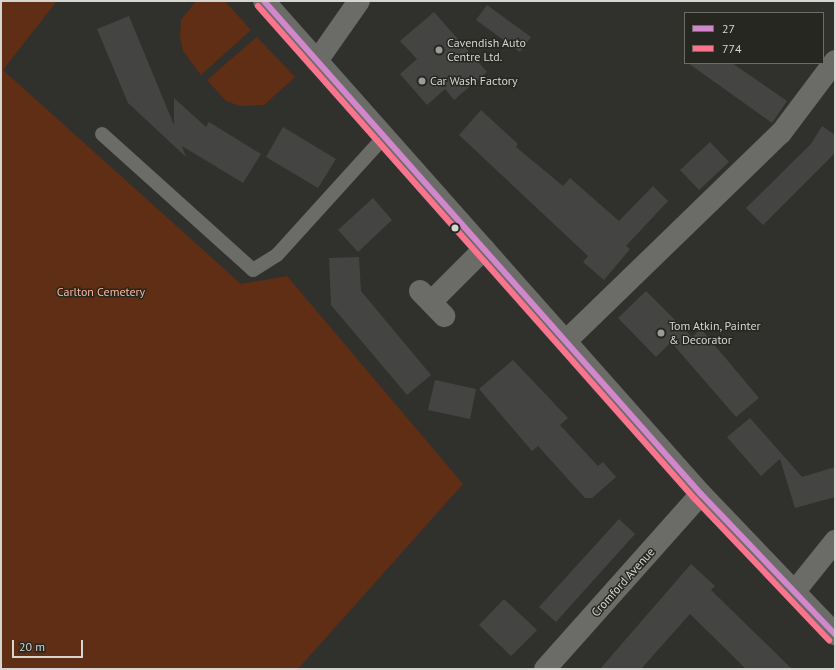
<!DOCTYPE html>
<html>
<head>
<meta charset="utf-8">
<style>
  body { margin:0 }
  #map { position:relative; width:836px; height:670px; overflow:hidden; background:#30302c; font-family:"PT Sans",sans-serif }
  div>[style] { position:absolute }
  .green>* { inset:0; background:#602e14 }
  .building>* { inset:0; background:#444543 }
  .service>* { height:14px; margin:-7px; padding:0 7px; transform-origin:7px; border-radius:7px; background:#6b6b68 }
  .minor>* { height:22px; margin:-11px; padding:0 11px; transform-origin:11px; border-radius:11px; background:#6b6b68 }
  .tertiary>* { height:22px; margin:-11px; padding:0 11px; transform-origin:11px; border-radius:11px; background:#6b6b68 }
  .bus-1>* { height:6px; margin:-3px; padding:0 3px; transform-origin:3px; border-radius:3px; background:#d286cb }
  .bus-2>* { height:6px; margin:-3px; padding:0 3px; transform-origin:3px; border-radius:3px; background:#fc738d }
  .dots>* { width:11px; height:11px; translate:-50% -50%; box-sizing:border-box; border:2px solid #272722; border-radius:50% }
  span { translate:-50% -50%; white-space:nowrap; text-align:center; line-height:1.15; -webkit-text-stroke:3px #272722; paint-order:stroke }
  .poi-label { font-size:12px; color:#d5d5d1 }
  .left { translate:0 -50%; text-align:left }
  .park-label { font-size:12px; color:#fcb798 }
  .street-label { font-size:12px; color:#d5d5d1 }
  .frame { position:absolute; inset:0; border:2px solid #d5d5d1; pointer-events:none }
  .legend { position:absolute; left:684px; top:12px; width:140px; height:52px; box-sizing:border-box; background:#272722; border:1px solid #6d6d68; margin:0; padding:5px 7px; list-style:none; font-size:12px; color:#d5d5d1 }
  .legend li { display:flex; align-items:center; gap:8px; height:20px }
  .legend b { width:20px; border:1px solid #6d6d68 }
  .scale { position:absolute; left:12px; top:640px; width:71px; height:18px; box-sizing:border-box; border:2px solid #d5d5d1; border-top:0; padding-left:5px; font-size:12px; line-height:14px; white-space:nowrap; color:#d5d5d1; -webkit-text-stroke:3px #272722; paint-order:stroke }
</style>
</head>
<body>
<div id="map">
  <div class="green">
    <i style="clip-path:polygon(1px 1px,57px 1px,3px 70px,241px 284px,287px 276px,463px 484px,298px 669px,1px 669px)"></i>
    <i style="clip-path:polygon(196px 1px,225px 1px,251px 30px,201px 75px,183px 51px,180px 36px,181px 20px)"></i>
    <i style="clip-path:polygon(257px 37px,295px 77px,264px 105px,240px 106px,226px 101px,207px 80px)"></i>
  </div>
  <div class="building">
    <i style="clip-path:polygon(487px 5px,531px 37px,520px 52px,476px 20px)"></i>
    <i style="clip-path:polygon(434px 12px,487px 72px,454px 100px,445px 89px,427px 105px,400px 74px,417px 59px,400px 41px)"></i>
    <i style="clip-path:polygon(129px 16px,174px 125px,174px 98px,206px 127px,209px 122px,261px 154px,243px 183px,182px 146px,186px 157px,128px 103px,97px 29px)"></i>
    <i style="clip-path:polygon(688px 63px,732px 63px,787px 101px,772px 123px)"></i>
    <i style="clip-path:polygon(481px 110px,518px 144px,516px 147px,563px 186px,570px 178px,619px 221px,653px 186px,668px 201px,626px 246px,630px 249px,604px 280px,583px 262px,588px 256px,459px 135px)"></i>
    <i style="clip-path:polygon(822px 126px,835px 135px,835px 153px,763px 225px,746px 208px,811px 144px)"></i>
    <i style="clip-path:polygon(283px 127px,336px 159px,318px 188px,266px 157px)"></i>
    <i style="clip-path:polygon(710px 142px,729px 162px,699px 190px,680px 170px)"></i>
    <i style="clip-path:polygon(373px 198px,392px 220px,358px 252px,338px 230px)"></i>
    <i style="clip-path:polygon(359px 257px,361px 291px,431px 375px,407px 395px,331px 305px,329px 258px)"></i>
    <i style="clip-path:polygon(646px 291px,692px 337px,701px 329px,759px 398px,736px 417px,671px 342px,656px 357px,618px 318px)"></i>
    <i style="clip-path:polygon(513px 360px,568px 418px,560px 425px,598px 466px,603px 462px,616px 477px,592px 498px,585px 498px,538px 446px,532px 451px,479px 389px)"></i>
    <i style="clip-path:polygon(435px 380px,476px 389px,470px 419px,428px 410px)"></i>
    <i style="clip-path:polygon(750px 418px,802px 477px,835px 467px,835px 497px,795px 508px,780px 459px,761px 476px,727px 437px)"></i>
    <i style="clip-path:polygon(619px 519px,635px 534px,556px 622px,539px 607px)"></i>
    <i style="clip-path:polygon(691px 564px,715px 586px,711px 590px,792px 669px,746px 669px,690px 614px,641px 669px,600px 669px)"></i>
    <i style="clip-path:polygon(504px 599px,537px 630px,511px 656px,479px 625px)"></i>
  </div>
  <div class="service">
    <i style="left:102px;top:134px;width:203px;rotate:42deg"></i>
    <i style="left:253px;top:270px;width:28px;rotate:-32deg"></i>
    <i style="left:277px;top:255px;width:159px;rotate:-47.8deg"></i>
  </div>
  <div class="minor">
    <i style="left:317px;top:61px;width:73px;rotate:-55deg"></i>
    <i style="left:420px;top:291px;width:35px;rotate:46deg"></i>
    <i style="left:431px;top:302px;width:75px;rotate:-45deg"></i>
    <i style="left:566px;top:341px;width:299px;rotate:-44.1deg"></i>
    <i style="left:781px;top:133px;width:90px;rotate:-53.1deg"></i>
    <i style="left:795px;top:591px;width:64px;rotate:-51.3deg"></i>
    <i style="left:545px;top:669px;width:234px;rotate:-48.3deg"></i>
  </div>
  <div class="tertiary">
    <i style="left:264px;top:1px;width:659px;rotate:48.45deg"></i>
    <i style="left:701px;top:494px;width:194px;rotate:46.3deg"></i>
  </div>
  <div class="bus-1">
    <i style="left:264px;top:1px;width:659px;rotate:48.45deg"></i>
    <i style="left:701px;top:494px;width:194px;rotate:46.3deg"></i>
  </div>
  <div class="bus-2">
    <i style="left:258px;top:6px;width:659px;rotate:48.45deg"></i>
    <i style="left:695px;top:499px;width:195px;rotate:46.5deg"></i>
  </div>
  <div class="dots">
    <i style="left:439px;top:50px;background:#9b9b97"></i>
    <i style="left:422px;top:81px;background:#9b9b97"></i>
    <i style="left:455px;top:228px;background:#d5d5d1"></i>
    <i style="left:661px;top:333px;background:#9b9b97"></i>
  </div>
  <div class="poi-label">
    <span class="left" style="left:447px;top:50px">Cavendish Auto<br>Centre Ltd.</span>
    <span class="left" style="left:430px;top:81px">Car Wash Factory</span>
    <span class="left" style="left:669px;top:333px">Tom Atkin, Painter<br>&amp; Decorator</span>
  </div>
  <div class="park-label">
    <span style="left:101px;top:292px">Carlton Cemetery</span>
  </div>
  <div class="street-label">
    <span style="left:623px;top:582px;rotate:-48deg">Cromford Avenue</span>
  </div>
  <div class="frame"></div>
  <ul class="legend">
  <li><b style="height:5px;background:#d286cb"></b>27</li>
  <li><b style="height:5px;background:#fc738d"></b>774</li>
  </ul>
  <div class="scale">20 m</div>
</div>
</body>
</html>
